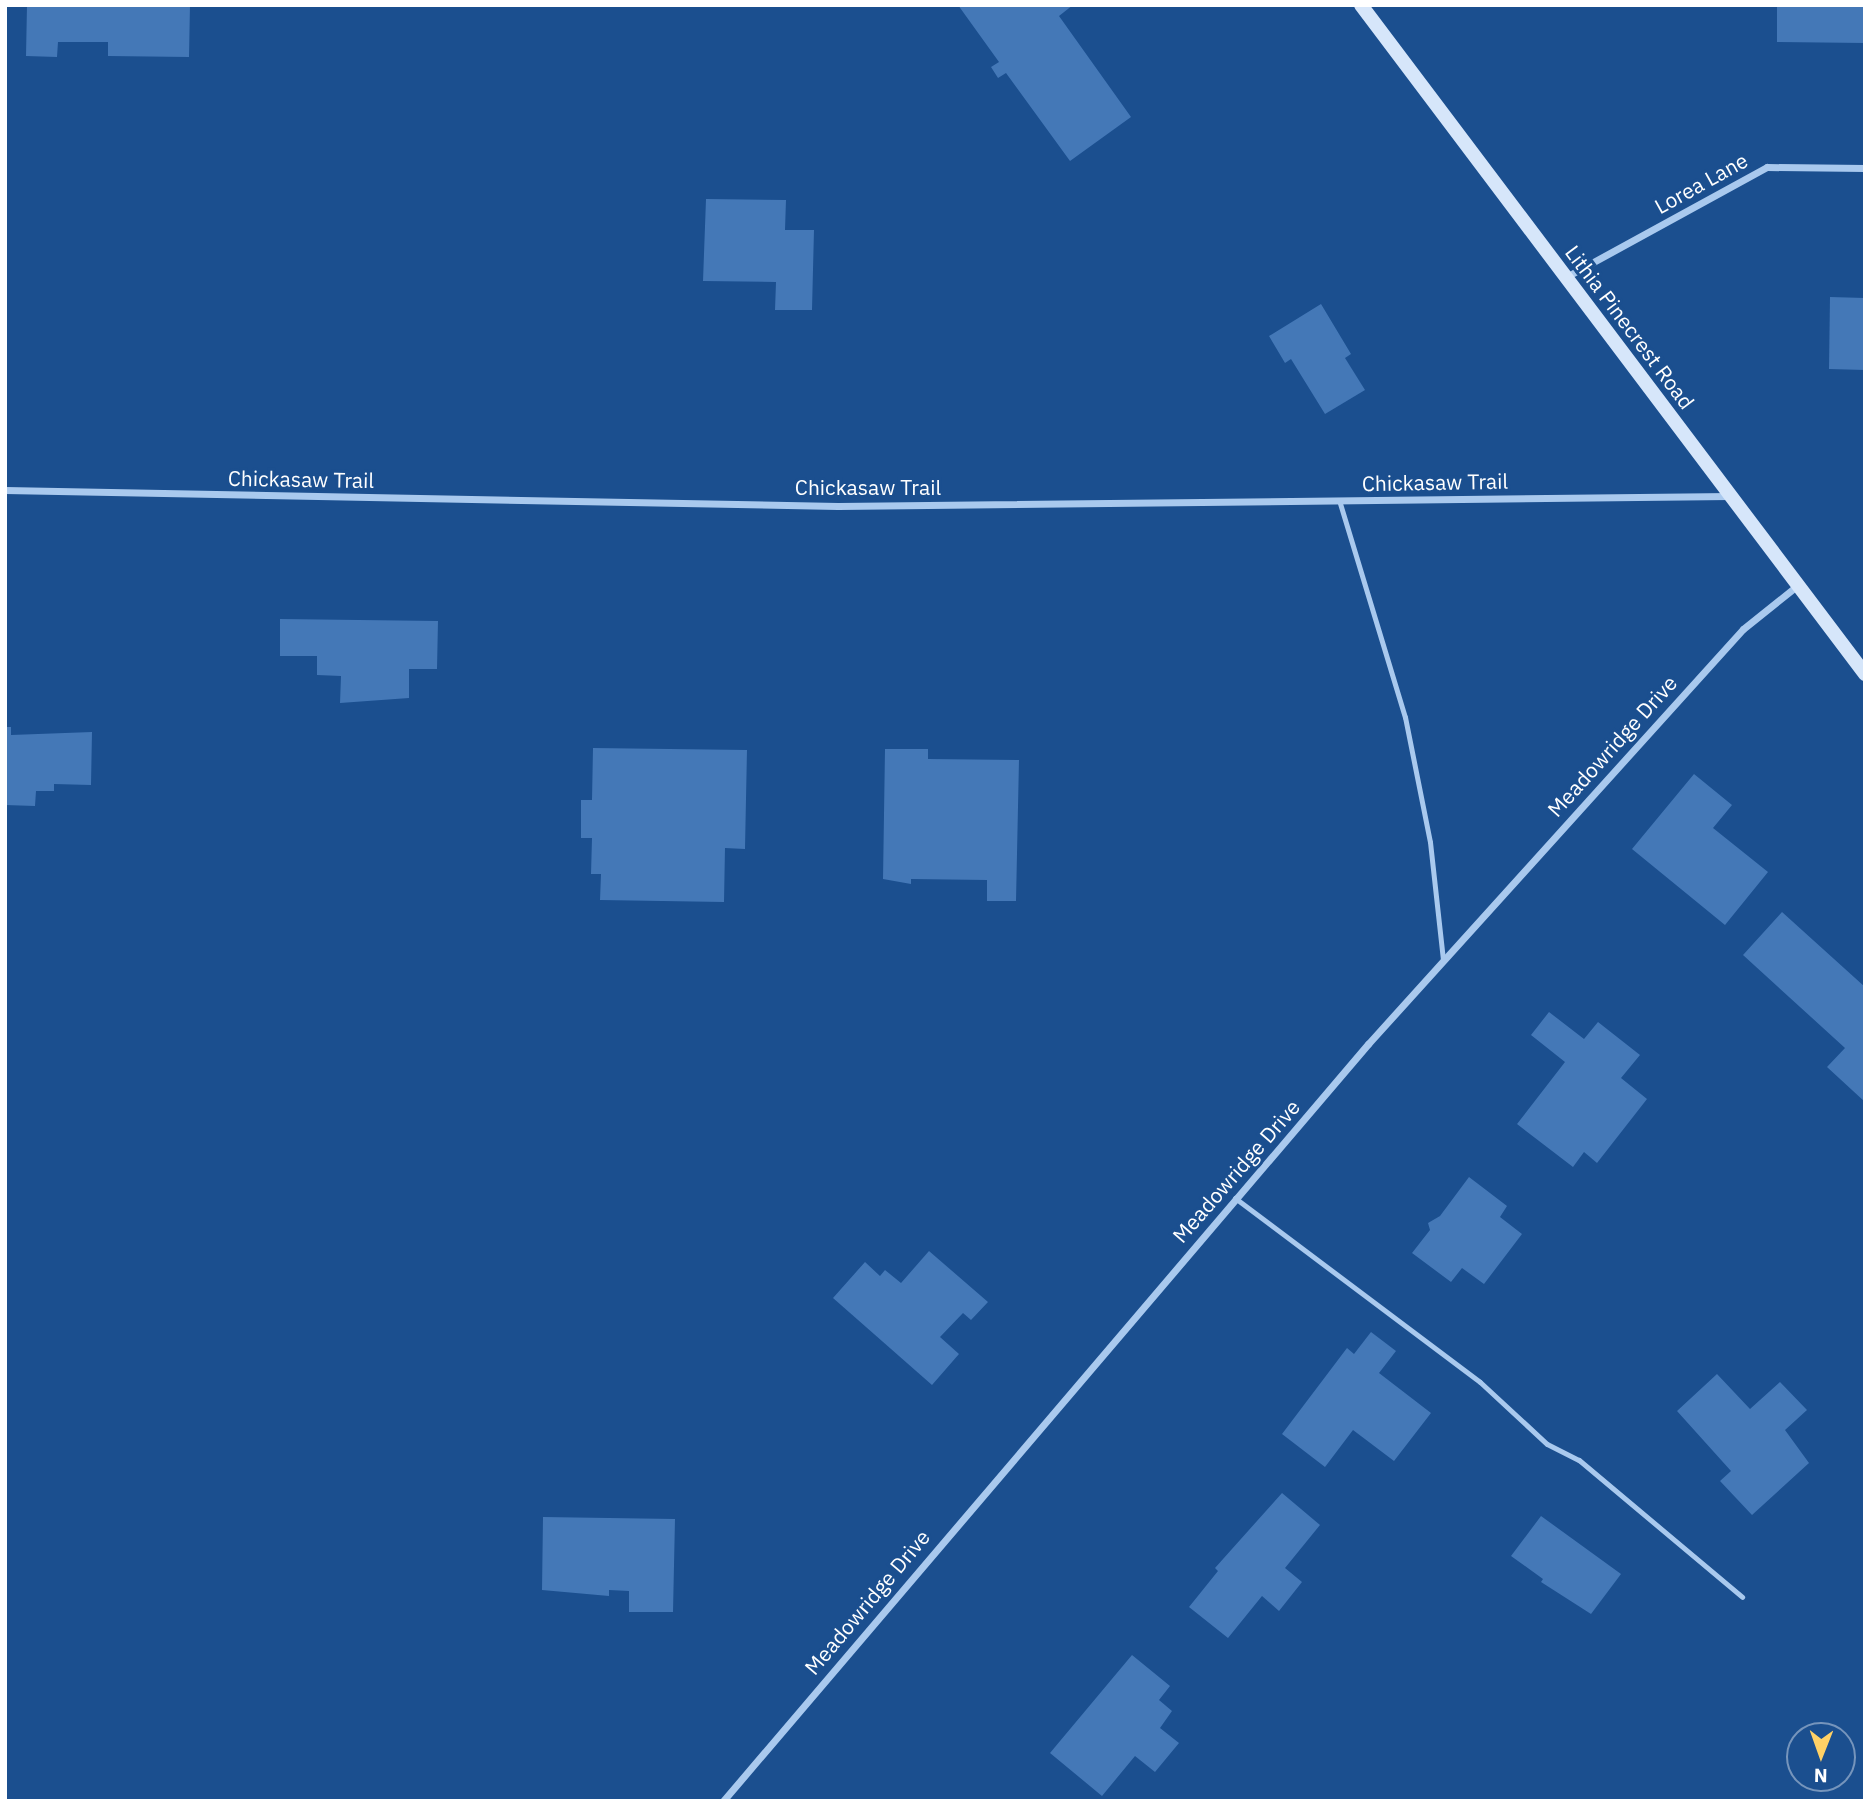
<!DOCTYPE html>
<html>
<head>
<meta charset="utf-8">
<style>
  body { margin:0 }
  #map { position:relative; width:1870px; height:1806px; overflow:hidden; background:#1b4f8f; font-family:"IBM Plex Sans",sans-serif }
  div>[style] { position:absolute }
  .building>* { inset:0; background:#4478b7 }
  .service>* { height:5px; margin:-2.5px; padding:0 2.5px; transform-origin:2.5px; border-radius:2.5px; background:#a9c9ee }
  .minor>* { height:7px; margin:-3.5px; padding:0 3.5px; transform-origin:3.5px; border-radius:3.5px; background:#a9c9ee }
  .secondary>* { height:14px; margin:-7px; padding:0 7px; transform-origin:7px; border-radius:7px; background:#d6e6fa }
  span { translate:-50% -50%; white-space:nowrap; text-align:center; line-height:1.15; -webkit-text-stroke:6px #1b4f8f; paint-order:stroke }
  .street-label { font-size:21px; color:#fff }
  .frame { position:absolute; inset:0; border:7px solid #fff; pointer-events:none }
  .north { position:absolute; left:1786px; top:1722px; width:70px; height:70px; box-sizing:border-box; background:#1b4f8f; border:2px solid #7695bc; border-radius:50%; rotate:181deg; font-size:19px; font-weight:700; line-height:28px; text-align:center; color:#fff }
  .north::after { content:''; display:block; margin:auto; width:24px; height:32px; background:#ffd166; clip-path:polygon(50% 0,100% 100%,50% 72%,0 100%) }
</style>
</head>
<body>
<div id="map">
  <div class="building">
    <i style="clip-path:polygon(27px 5px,190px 5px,189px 57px,108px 56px,108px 42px,58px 42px,57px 57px,26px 56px)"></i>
    <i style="clip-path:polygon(958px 5px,1073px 5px,1059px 16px,1131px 117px,1070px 161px,1006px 73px,998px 78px,991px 67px,999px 62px)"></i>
    <i style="clip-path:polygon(1777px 5px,1865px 5px,1865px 43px,1777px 42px)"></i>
    <i style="clip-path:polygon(706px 199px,786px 200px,785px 230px,814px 230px,812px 310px,775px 310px,776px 282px,703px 281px)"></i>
    <i style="clip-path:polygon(1830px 297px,1865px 298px,1865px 370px,1829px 369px)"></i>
    <i style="clip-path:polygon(1321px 304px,1351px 354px,1345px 358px,1365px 390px,1325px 414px,1291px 359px,1285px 363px,1269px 336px)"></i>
    <i style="clip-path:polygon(280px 619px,438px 621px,437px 669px,409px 669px,409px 698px,340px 703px,341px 676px,317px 675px,317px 656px,280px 656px)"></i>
    <i style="clip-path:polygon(5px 727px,11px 727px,11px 735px,92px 732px,91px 785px,54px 784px,54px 791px,36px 791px,35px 806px,5px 805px)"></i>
    <i style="clip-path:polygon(593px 748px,747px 750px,745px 849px,725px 848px,724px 902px,600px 900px,601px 874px,591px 874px,592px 838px,581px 838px,581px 800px,592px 800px)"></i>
    <i style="clip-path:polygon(885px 749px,928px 749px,928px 759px,1019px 760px,1016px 901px,987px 901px,987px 880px,911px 879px,911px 884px,883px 879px)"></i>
    <i style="clip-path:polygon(1694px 774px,1732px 805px,1713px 828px,1768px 872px,1725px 925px,1632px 849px)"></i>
    <i style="clip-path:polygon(1782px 912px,1865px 987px,1865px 1102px,1827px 1067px,1845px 1048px,1743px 955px)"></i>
    <i style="clip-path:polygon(1549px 1012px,1584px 1039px,1598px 1022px,1640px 1055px,1621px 1078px,1647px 1099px,1597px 1163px,1584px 1152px,1573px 1167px,1517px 1124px,1565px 1062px,1531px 1035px)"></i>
    <i style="clip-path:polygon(1469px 1177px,1507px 1206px,1500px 1217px,1522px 1234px,1484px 1284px,1462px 1268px,1451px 1282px,1412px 1253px,1430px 1230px,1428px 1223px,1440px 1216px)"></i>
    <i style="clip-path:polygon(929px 1251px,988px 1302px,971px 1320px,963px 1313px,940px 1337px,959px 1354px,932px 1385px,833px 1298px,865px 1262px,880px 1276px,885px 1270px,901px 1283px)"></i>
    <i style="clip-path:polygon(1371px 1332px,1396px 1351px,1379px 1373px,1431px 1413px,1394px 1461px,1353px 1430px,1325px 1467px,1282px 1434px,1347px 1348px,1354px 1354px)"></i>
    <i style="clip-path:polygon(1717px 1374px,1750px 1409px,1780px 1382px,1807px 1410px,1785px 1430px,1809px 1463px,1752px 1515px,1720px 1481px,1731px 1471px,1677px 1411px)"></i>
    <i style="clip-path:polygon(1282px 1493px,1320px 1525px,1285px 1568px,1302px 1582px,1279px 1611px,1262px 1596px,1228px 1638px,1189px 1607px,1218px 1571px,1215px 1568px)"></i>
    <i style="clip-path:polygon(1541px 1516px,1621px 1574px,1591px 1614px,1541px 1582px,1543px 1579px,1511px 1556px)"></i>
    <i style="clip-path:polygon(543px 1517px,675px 1519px,673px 1612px,629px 1612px,629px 1591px,609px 1590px,609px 1596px,542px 1590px)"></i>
    <i style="clip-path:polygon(1132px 1655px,1170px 1686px,1159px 1700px,1172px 1711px,1160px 1728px,1179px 1743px,1155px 1772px,1135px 1756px,1102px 1796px,1050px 1753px)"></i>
  </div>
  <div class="service">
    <i style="left:1339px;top:500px;width:227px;rotate:73.1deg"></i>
    <i style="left:1405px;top:717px;width:127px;rotate:78.7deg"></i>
    <i style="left:1430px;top:842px;width:119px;rotate:83.7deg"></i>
    <i style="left:1235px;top:1198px;width:306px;rotate:36.9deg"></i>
    <i style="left:1480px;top:1382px;width:91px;rotate:42.8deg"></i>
    <i style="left:1547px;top:1444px;width:36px;rotate:27deg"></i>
    <i style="left:1579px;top:1460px;width:213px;rotate:40deg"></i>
  </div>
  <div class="minor">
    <i style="left:1566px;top:277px;width:229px;rotate:-28.7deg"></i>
    <i style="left:1767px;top:167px;width:98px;rotate:0.6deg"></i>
    <i style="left:5px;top:490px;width:833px;rotate:1.1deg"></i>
    <i style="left:838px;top:506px;width:892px;rotate:-0.64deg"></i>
    <i style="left:723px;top:1801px;width:995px;rotate:-49.57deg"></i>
    <i style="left:1368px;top:1044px;width:559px;rotate:-47.9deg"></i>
    <i style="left:1743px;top:629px;width:70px;rotate:-38.7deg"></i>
  </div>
  <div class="secondary">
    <i style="left:1361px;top:5px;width:838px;rotate:53.01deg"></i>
  </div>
  <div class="street-label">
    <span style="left:1701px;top:183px;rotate:-29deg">Lorea Lane</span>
    <span style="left:1630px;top:327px;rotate:53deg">Lithia Pinecrest Road</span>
    <span style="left:301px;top:479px;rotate:1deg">Chickasaw Trail</span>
    <span style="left:1435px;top:482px;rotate:-1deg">Chickasaw Trail</span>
    <span style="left:868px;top:487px">Chickasaw Trail</span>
    <span style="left:1612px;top:746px;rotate:-48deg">Meadowridge Drive</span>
    <span style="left:1236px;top:1171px;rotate:-49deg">Meadowridge Drive</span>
    <span style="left:867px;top:1602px;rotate:-50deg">Meadowridge Drive</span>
  </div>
  <div class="frame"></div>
  <div class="north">N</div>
</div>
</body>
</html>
